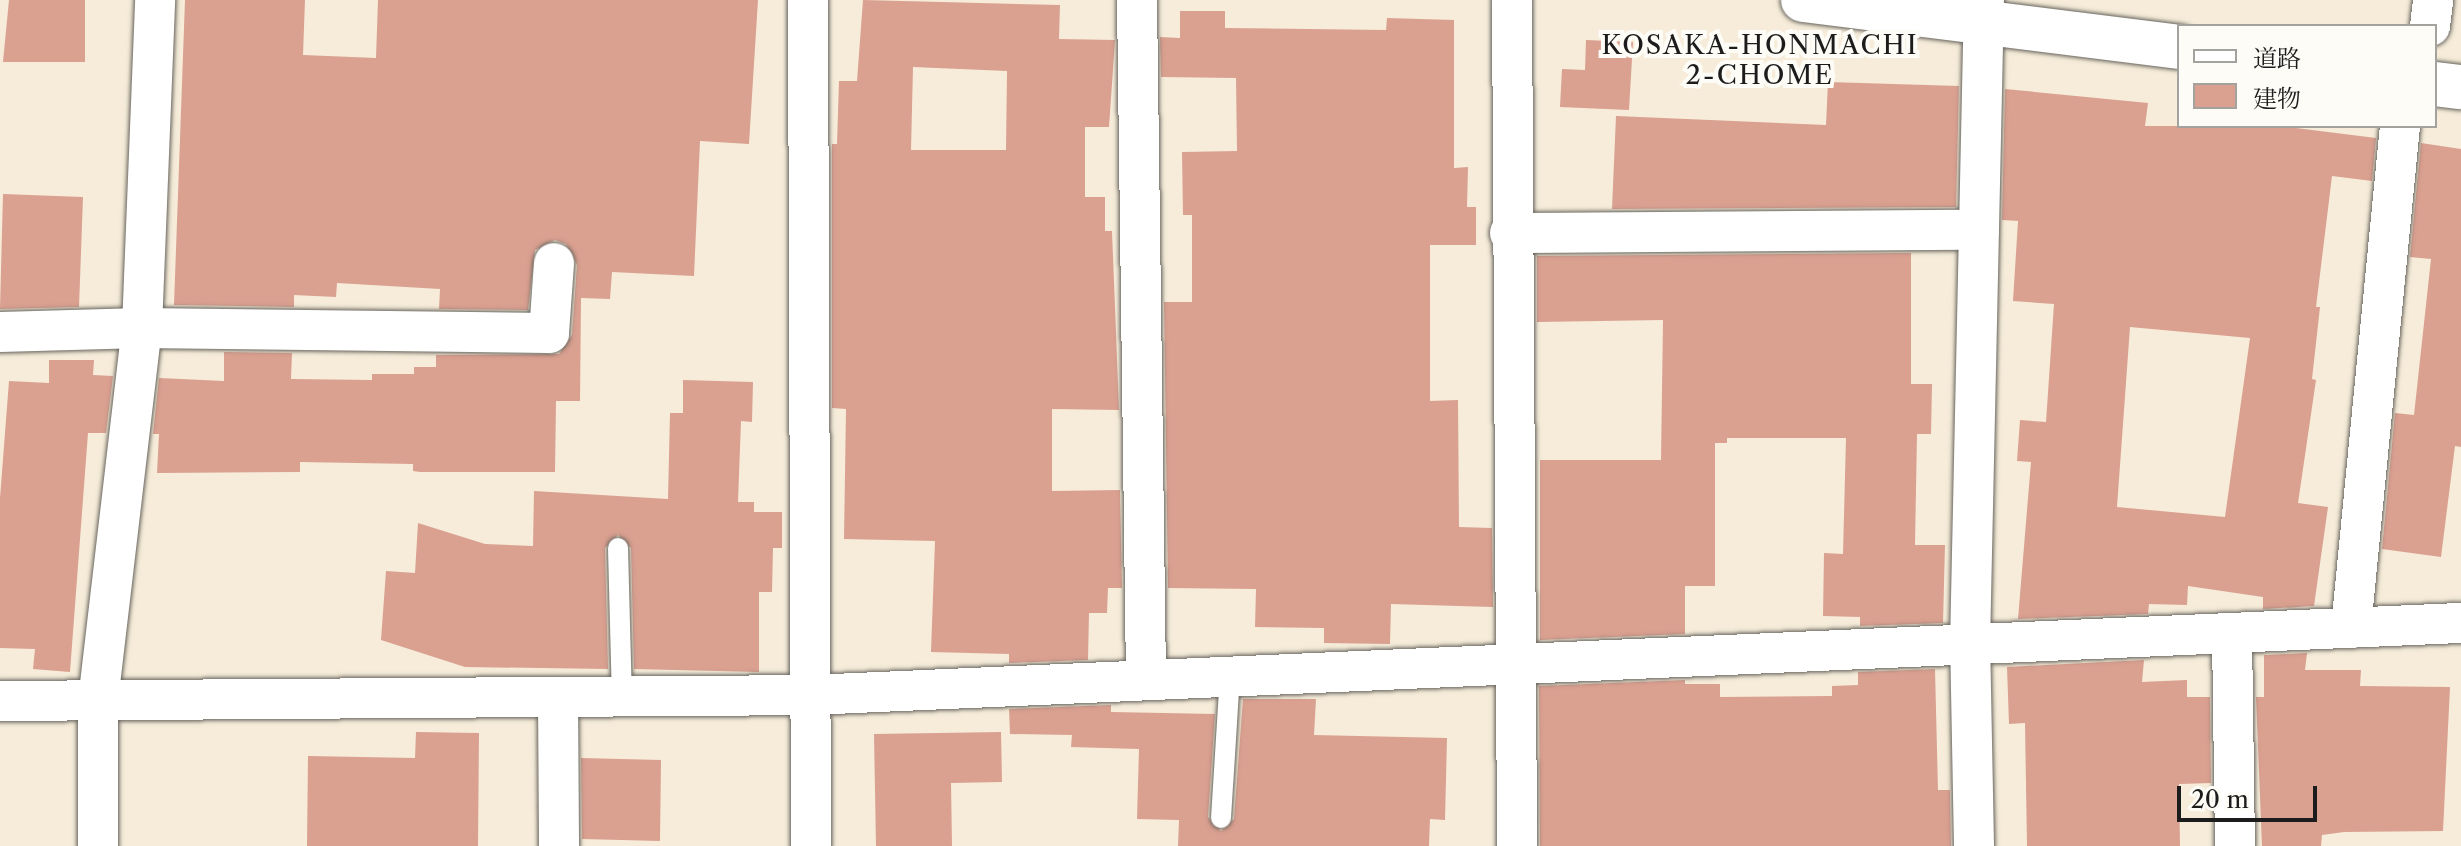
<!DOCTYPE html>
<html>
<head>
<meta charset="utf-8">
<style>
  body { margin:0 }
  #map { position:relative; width:2461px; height:846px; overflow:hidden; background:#f6ecd9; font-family:"Libre Caslon Text","Noto Serif JP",serif }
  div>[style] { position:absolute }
  .building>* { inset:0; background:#daa090 }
  .roads { filter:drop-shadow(0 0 2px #68655e) drop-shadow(0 0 2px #68655e) }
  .service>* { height:20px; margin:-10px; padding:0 10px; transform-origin:10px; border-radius:10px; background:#fff }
  .minor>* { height:40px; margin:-20px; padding:0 20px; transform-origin:20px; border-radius:20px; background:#fff }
  .tertiary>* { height:44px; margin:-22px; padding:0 22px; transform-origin:22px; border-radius:22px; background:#fff }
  span { translate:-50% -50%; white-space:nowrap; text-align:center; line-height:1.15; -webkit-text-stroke:8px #fdfcf7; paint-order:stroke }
  .neighbourhood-label { font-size:26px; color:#1c1c1c; letter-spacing:2px }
  .legend { position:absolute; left:2177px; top:24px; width:260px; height:104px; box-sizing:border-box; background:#fdfcf7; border:2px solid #a3a29f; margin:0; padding:10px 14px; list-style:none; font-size:24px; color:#1c1c1c }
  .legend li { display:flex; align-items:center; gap:16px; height:40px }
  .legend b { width:40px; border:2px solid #a3a29f }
  .scale { position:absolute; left:2177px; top:786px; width:140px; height:36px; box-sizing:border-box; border:4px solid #1c1c1c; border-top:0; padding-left:10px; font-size:24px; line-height:28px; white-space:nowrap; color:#1c1c1c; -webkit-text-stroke:6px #fdfcf7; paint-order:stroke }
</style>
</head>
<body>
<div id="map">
  <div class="building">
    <i style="clip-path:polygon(9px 0,85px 0,85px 62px,3px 62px)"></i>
    <i style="clip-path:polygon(185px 0,305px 0,303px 55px,376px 58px,378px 0,758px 0,749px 144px,700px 141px,694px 276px,612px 272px,610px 299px,581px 298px,580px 401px,556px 401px,555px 472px,420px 472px,413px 471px,413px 464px,300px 462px,300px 472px,157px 473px,159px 434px,153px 434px,159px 378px,224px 381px,224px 352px,292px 353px,291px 379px,372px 380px,372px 374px,414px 374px,414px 367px,436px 367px,436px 355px,559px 354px,572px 335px,577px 265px,566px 244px,555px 240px,535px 250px,528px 310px,439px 309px,440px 289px,337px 283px,336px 297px,294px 295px,294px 307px,174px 305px)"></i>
    <i style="clip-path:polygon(evenodd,863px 0,1060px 5px,1059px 39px,1115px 40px,1109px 127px,1085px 127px,1085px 197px,1105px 197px,1105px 231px,1112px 231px,1119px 410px,1052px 409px,1052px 491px,1120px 490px,1122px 588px,1108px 588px,1107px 613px,1089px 613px,1088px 660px,1009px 663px,1009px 654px,931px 652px,935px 541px,844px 539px,846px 409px,832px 408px,832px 144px,837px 144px,839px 81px,857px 81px,863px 0,913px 67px,1007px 71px,1006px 150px,911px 150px,913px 67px)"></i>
    <i style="clip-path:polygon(1180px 11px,1225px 11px,1225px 28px,1386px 30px,1387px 18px,1454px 20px,1454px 168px,1468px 167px,1467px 207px,1476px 207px,1476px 245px,1430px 245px,1430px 401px,1458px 400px,1459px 527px,1492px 528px,1493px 607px,1391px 604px,1390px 644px,1324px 643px,1324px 628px,1255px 627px,1256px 589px,1168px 588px,1164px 302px,1192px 302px,1192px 215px,1183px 215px,1182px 152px,1237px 151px,1236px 78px,1161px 77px,1160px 37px,1180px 38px)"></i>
    <i style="clip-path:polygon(1586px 40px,1633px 42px,1629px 110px,1560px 107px,1562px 69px,1585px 70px)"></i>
    <i style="clip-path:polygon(1828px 82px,1959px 86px,1956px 207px,1612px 209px,1616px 116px,1826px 125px)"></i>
    <i style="clip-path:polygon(evenodd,2005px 89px,2148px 103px,2145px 126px,2280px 126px,2376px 138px,2372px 181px,2332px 176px,2316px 307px,2320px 307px,2312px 379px,2316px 380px,2298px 503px,2328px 507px,2314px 606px,2263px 609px,2263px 597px,2188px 586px,2187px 605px,2149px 604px,2148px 614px,2018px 619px,2031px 462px,2017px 461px,2020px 420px,2046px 422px,2054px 304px,2013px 301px,2018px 221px,2002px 220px,2005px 89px,2130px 327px,2250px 338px,2225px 517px,2117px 507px,2130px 327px)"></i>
    <i style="clip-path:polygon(2421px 143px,2461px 149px,2461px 447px,2455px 446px,2441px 557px,2382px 549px,2395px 413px,2414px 415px,2431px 259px,2410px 257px)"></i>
    <i style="clip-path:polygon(3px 194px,83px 197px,79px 307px,0 309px)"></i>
    <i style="clip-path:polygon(1911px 253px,1911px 384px,1932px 384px,1931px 434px,1917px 434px,1915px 545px,1945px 545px,1943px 623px,1860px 626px,1860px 617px,1823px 616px,1824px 553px,1843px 554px,1846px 438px,1727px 438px,1727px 443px,1715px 443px,1715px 586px,1685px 586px,1685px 634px,1540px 640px,1540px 460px,1661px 460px,1663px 320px,1537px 322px,1537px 256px)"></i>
    <i style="clip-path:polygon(49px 360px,94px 360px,93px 375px,113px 376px,106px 433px,88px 433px,70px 672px,33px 669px,35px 649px,0 648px,0 498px,9px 381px,49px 383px)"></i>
    <i style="clip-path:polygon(683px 380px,753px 382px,752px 422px,741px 421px,738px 502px,754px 502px,754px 512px,782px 512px,782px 548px,773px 548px,772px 592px,759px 592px,759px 672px,634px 669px,631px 548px,618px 535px,605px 548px,608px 669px,465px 667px,381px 640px,386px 571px,415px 573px,418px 523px,485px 544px,533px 546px,534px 491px,668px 499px,670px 413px,683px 413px)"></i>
    <i style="clip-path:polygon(2307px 653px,2305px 670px,2361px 670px,2360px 686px,2450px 687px,2443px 831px,2344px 832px,2322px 835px,2321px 846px,2262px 846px,2256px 697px,2264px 697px,2264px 655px)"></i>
    <i style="clip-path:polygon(2144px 660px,2142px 682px,2187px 680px,2187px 697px,2210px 697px,2211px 783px,2179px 784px,2180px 846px,2027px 846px,2025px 723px,2009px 724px,2007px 667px)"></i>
    <i style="clip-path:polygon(1935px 669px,1938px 790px,1950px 790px,1951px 846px,1540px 846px,1539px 686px,1685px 680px,1685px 684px,1720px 684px,1720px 697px,1832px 696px,1832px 686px,1858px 685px,1858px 672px)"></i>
    <i style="clip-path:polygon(1243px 699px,1316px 699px,1314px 735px,1447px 738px,1445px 820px,1430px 819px,1429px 846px,1178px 846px,1179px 820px,1137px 819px,1139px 749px,1071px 747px,1072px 735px,1010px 734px,1009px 709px,1111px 705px,1111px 712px,1215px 714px,1208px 817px,1221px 831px,1234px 819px)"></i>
    <i style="clip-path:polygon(416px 732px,479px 733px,478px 846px,307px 846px,308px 756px,415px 758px)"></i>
    <i style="clip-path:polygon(1001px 732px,1002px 782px,951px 783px,952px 846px,876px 846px,874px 734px)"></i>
    <i style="clip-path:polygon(581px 758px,661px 760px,660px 841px,582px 839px)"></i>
  </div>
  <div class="roads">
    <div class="service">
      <i style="left:618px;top:548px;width:149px;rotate:88.5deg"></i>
      <i style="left:1221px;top:818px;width:142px;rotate:-86.4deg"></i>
    </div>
    <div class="minor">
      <i style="left:808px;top:0;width:846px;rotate:89.8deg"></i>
      <i style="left:1137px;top:0;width:680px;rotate:89.24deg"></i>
      <i style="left:1512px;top:0;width:846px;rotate:89.66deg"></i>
      <i style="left:2430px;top:26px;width:26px;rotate:-83deg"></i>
      <i style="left:1510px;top:233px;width:469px;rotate:-0.4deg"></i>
      <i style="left:0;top:332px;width:142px;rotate:-1.6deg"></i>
      <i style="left:142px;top:328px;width:407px;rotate:0.7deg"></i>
      <i style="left:549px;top:333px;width:70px;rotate:-85.9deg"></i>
      <i style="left:2351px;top:628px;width:504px;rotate:-84.43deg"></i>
      <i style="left:2232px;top:633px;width:213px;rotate:89.2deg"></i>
      <i style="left:558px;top:697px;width:149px;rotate:89.6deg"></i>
      <i style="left:0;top:701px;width:810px;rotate:-0.42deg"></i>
      <i style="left:810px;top:695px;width:1653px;rotate:-2.5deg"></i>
      <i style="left:98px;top:846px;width:145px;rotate:-90deg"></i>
      <i style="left:98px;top:701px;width:376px;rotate:-83.3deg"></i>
      <i style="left:142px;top:328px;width:328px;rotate:-87.7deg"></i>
      <i style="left:1974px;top:846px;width:201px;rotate:-91.1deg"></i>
      <i style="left:1970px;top:645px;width:645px;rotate:-88.76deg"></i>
    </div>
    <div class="tertiary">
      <i style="left:1803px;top:0;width:379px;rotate:7.1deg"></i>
      <i style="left:2435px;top:84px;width:26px;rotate:7deg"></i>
    </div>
  </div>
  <div class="neighbourhood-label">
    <span style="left:1760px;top:61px">KOSAKA-HONMACHI<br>2-CHOME</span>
  </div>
  <ul class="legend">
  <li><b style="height:10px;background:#fff"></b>道路</li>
  <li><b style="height:22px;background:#daa090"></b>建物</li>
  </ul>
  <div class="scale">20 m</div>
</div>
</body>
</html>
